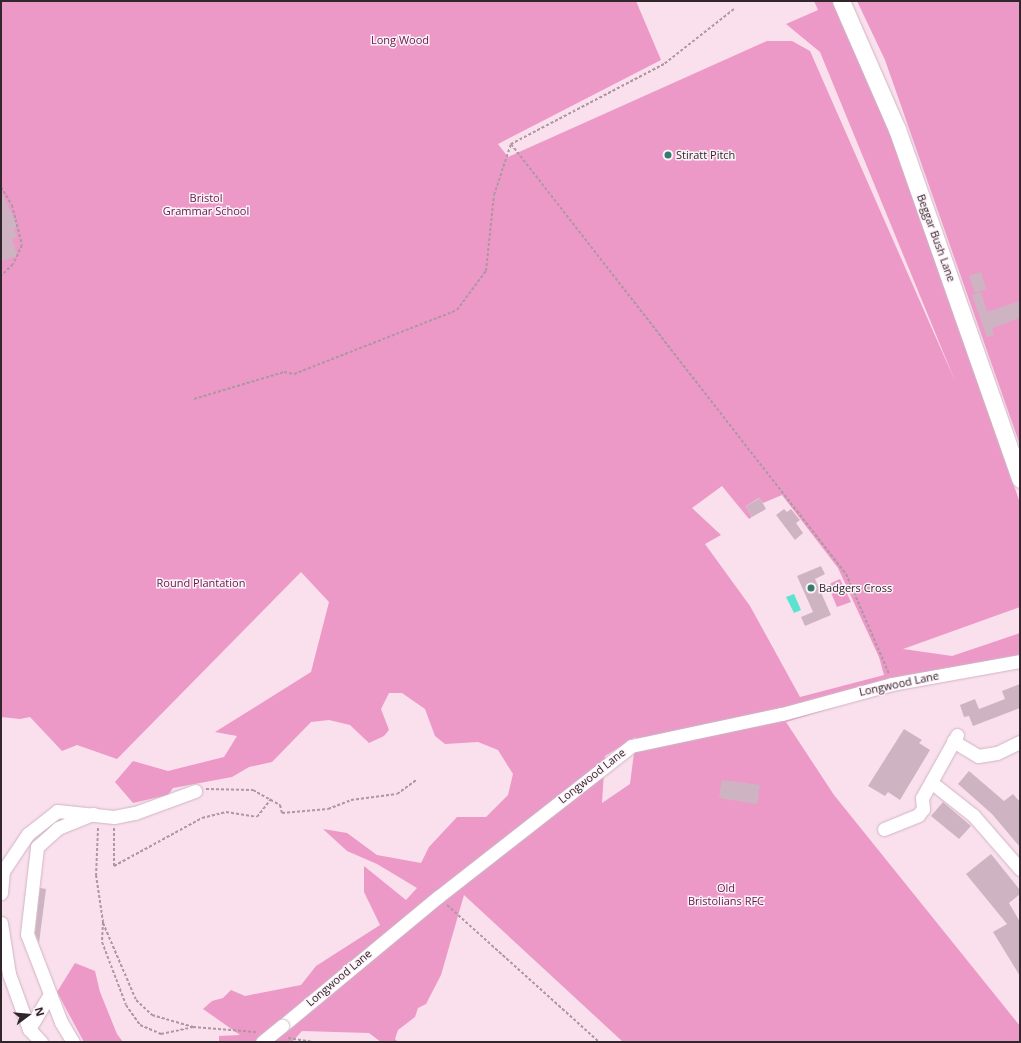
<!DOCTYPE html>
<html>
<head>
<meta charset="utf-8">
<style>
  body { margin:0 }
  #map { position:relative; width:1021px; height:1043px; overflow:hidden; background:#fadfed; font-family:"Open Sans",sans-serif }
  div>[style] { position:absolute }
  .green>* { inset:0; background:#ec99c8 }
  .water>* { inset:0; background:#5ae4cf }
  .building>* { inset:0; background:#ceb4c2 }
  .path>* { height:2px; margin-top:-1px; transform-origin:0; background:repeating-linear-gradient(90deg,#ac97a2 0 3px,transparent 0 5px) }
  .roads { filter:drop-shadow(0 0 1px #cfb5c3) drop-shadow(0 0 1px #cfb5c3) }
  .minor>* { height:13px; margin:-6.5px; padding:0 6.5px; transform-origin:6.5px; border-radius:6.5px; background:#fff }
  .major>* { height:17px; margin:-8.5px; padding:0 8.5px; transform-origin:8.5px; border-radius:8.5px; background:#fff }
  .bridges { filter:drop-shadow(0 0 1px #cfb5c3) drop-shadow(0 0 1px #cfb5c3) }
  .minor-bridge>* { height:13px; margin:-6.5px; padding:0 6.5px; transform-origin:6.5px; border-radius:6.5px; background:#fff }
  .dots>* { width:11px; height:11px; translate:-50% -50%; box-sizing:border-box; border:2px solid #fdf2f8; border-radius:50% }
  span { translate:-50% -50%; white-space:nowrap; text-align:center; line-height:1.15; -webkit-text-stroke:3px #fdf2f8; paint-order:stroke }
  .park-label { font-size:11px; color:#631749 }
  .poi-label { font-size:11px; color:#30262b }
  .left { translate:0 -50%; text-align:left }
  .street-label { font-size:11px; color:#30262b }
  .frame { position:absolute; inset:0; border:2px solid #30262b; pointer-events:none }
  .north { position:absolute; left:8px; top:995px; width:40px; height:40px; -webkit-text-stroke:3px #fdf2f8; paint-order:stroke; rotate:74deg; font-size:11px; font-weight:700; line-height:16px; text-align:center; color:#30262b }
  .north::after { content:''; display:block; margin:auto; width:14px; height:18px; background:#30262b; clip-path:polygon(50% 0,100% 100%,50% 72%,0 100%) }
</style>
</head>
<body>
<div id="map">
  <div class="green">
    <i style="clip-path:polygon(evenodd,1px 1px,636px 1px,661px 60px,498px 144px,508px 157px,767px 41px,792px 41px,810px 51px,955px 381px,820px 52px,786px 24px,818px 10px,814px 1px,834px 1px,866px 62px,1020px 503px,1020px 607px,903px 649px,952px 656px,1020px 633px,1020px 664px,910px 684px,786px 722px,834px 795px,1020px 1026px,1020px 1042px,623px 1042px,464px 895px,441px 975px,426px 1004px,418px 1008px,415px 1017px,398px 1030px,395px 1039px,398px 1042px,381px 1042px,369px 1033px,302px 1031px,292px 1042px,219px 1042px,219px 1036px,240px 1035px,203px 1009px,212px 1001px,223px 998px,231px 990px,245px 996px,301px 985px,316px 966px,380px 925px,364px 892px,364px 866px,406px 900px,417px 888px,377px 864px,347px 851px,323px 829px,347px 833px,377px 855px,421px 863px,429px 847px,457px 817px,486px 817px,508px 795px,513px 774px,498px 750px,478px 742px,445px 744px,435px 736px,425px 709px,402px 693px,389px 693px,381px 709px,389px 730px,384px 736px,369px 743px,350px 725px,329px 720px,311px 722px,272px 762px,249px 767px,232px 777px,173px 788px,168px 795px,133px 803px,115px 782px,133px 761px,168px 771px,224px 757px,237px 736px,215px 732px,311px 672px,329px 602px,301px 572px,117px 759px,77px 745px,62px 751px,30px 717px,20px 719px,1px 717px,1px 1px,722px 486px,749px 519px,752px 517px,746px 506px,759px 498px,763px 503px,782px 495px,838px 568px,879px 657px,884px 675px,800px 697px,750px 606px,705px 544px,721px 535px,692px 508px,722px 486px,1px 1px,636px 737px,630px 784px,602px 803px,605px 756px,636px 737px)"></i>
    <i style="clip-path:polygon(857px 1px,1020px 1px,1020px 445px,885px 60px)"></i>
    <i style="clip-path:polygon(840px 579px,851px 602px,837px 607px,829px 588px,831px 583px)"></i>
    <i style="clip-path:polygon(75px 963px,95px 971px,100px 992px,117px 1034px,123px 1042px,84px 1042px,57px 992px)"></i>
  </div>
  <div class="water">
    <i style="clip-path:polygon(794px 594px,801px 610px,794px 613px,786px 597px)"></i>
  </div>
  <div class="building">
    <i style="clip-path:polygon(1px 192px,18px 227px,14px 228px,17px 237px,12px 239px,17px 256px,1px 261px)"></i>
    <i style="clip-path:polygon(981px 272px,986px 289px,975px 293px,969px 276px)"></i>
    <i style="clip-path:polygon(981px 292px,987px 312px,1020px 301px,1020px 318px,992px 328px,994px 335px,987px 337px,972px 295px)"></i>
    <i style="clip-path:polygon(760px 498px,766px 509px,752px 517px,746px 506px)"></i>
    <i style="clip-path:polygon(784px 509px,787px 512px,791px 509px,800px 520px,796px 523px,803px 533px,795px 540px,776px 515px)"></i>
    <i style="clip-path:polygon(821px 566px,825px 574px,815px 579px,831px 615px,805px 626px,801px 617px,813px 612px,797px 576px)"></i>
    <i style="clip-path:polygon(1020px 684px,1020px 708px,973px 726px,969px 716px,964px 717px,960px 705px,975px 699px,979px 709px,1005px 699px,1002px 691px)"></i>
    <i style="clip-path:polygon(904px 729px,922px 740px,919px 743px,930px 750px,900px 800px,888px 792px,885px 796px,868px 786px)"></i>
    <i style="clip-path:polygon(969px 771px,1004px 801px,1013px 794px,1020px 802px,1020px 847px,992px 814px,958px 784px)"></i>
    <i style="clip-path:polygon(722px 780px,760px 785px,757px 804px,719px 798px)"></i>
    <i style="clip-path:polygon(943px 802px,971px 826px,959px 839px,931px 816px)"></i>
    <i style="clip-path:polygon(991px 854px,1020px 890px,1020px 894px,1009px 903px,1020px 922px,1020px 976px,993px 932px,1007px 924px,966px 874px)"></i>
    <i style="clip-path:polygon(40px 888px,46px 889px,39px 943px,35px 933px)"></i>
  </div>
  <div class="path">
    <i style="left:734px;top:9px;width:89px;rotate:141.8deg"></i>
    <i style="left:664px;top:64px;width:173px;rotate:152.4deg"></i>
    <i style="left:511px;top:144px;width:545px;rotate:52.08deg"></i>
    <i style="left:846px;top:574px;width:109px;rotate:66.7deg"></i>
    <i style="left:1px;top:187px;width:21px;rotate:59deg"></i>
    <i style="left:12px;top:205px;width:41px;rotate:76deg"></i>
    <i style="left:22px;top:245px;width:21px;rotate:115deg"></i>
    <i style="left:13px;top:264px;width:17px;rotate:135deg"></i>
    <i style="left:194px;top:399px;width:94px;rotate:-16.7deg"></i>
    <i style="left:284px;top:372px;width:10px;rotate:11deg"></i>
    <i style="left:294px;top:374px;width:175px;rotate:-21.4deg"></i>
    <i style="left:457px;top:310px;width:49px;rotate:-53.4deg"></i>
    <i style="left:486px;top:271px;width:76px;rotate:-84deg"></i>
    <i style="left:494px;top:195px;width:54px;rotate:-71.6deg"></i>
    <i style="left:206px;top:789px;width:47px;rotate:1.2deg"></i>
    <i style="left:253px;top:790px;width:31px;rotate:29deg"></i>
    <i style="left:280px;top:805px;width:8px;rotate:76deg"></i>
    <i style="left:282px;top:813px;width:46px;rotate:-5deg"></i>
    <i style="left:328px;top:809px;width:25px;rotate:-21deg"></i>
    <i style="left:351px;top:800px;width:46px;rotate:-7.4deg"></i>
    <i style="left:397px;top:794px;width:24px;rotate:-36deg"></i>
    <i style="left:98px;top:828px;width:47px;rotate:92.4deg"></i>
    <i style="left:96px;top:875px;width:48px;rotate:81.5deg"></i>
    <i style="left:103px;top:922px;width:20px;rotate:93deg"></i>
    <i style="left:102px;top:942px;width:67px;rotate:69.1deg"></i>
    <i style="left:126px;top:1005px;width:24px;rotate:55deg"></i>
    <i style="left:140px;top:1025px;width:23px;rotate:23deg"></i>
    <i style="left:161px;top:1034px;width:33px;rotate:-12deg"></i>
    <i style="left:114px;top:828px;width:38px;rotate:90deg"></i>
    <i style="left:114px;top:866px;width:100px;rotate:-28.6deg"></i>
    <i style="left:202px;top:818px;width:25px;rotate:-14deg"></i>
    <i style="left:226px;top:812px;width:31px;rotate:9deg"></i>
    <i style="left:257px;top:817px;width:23px;rotate:-52deg"></i>
    <i style="left:447px;top:905px;width:205px;rotate:42deg"></i>
    <i style="left:103px;top:923px;width:84px;rotate:66.8deg"></i>
    <i style="left:136px;top:1000px;width:22px;rotate:43deg"></i>
    <i style="left:152px;top:1015px;width:43px;rotate:16.3deg"></i>
    <i style="left:193px;top:1027px;width:63px;rotate:4.5deg"></i>
    <i style="left:288px;top:1038px;width:24px;rotate:9deg"></i>
  </div>
  <div class="roads">
    <div class="minor">
      <i style="left:953px;top:741px;width:29px;rotate:31deg"></i>
      <i style="left:978px;top:756px;width:19px;rotate:-9deg"></i>
      <i style="left:997px;top:753px;width:25px;rotate:-26deg"></i>
      <i style="left:931px;top:782px;width:53px;rotate:38.2deg"></i>
      <i style="left:973px;top:815px;width:72px;rotate:49deg"></i>
      <i style="left:884px;top:829px;width:37px;rotate:-22deg"></i>
      <i style="left:918px;top:815px;width:8px;rotate:-50deg"></i>
      <i style="left:923px;top:809px;width:11px;rotate:-95deg"></i>
      <i style="left:922px;top:798px;width:72px;rotate:-60.9deg"></i>
      <i style="left:1px;top:893px;width:22px;rotate:-85deg"></i>
      <i style="left:3px;top:871px;width:45px;rotate:-56deg"></i>
      <i style="left:28px;top:834px;width:37px;rotate:-38deg"></i>
      <i style="left:57px;top:811px;width:57px;rotate:6deg"></i>
      <i style="left:114px;top:817px;width:21px;rotate:-11deg"></i>
      <i style="left:135px;top:813px;width:64px;rotate:-20.1deg"></i>
      <i style="left:1px;top:923px;width:52px;rotate:81.1deg"></i>
      <i style="left:9px;top:974px;width:59px;rotate:70deg"></i>
      <i style="left:29px;top:1029px;width:18px;rotate:47deg"></i>
      <i style="left:282px;top:1026px;width:202px;rotate:-39.6deg"></i>
      <i style="left:438px;top:897px;width:245px;rotate:-38deg"></i>
      <i style="left:631px;top:746px;width:154px;rotate:-12deg"></i>
      <i style="left:782px;top:714px;width:114px;rotate:-15.3deg"></i>
      <i style="left:892px;top:684px;width:130px;rotate:-10.2deg"></i>
      <i style="left:29px;top:1029px;width:41px;rotate:-59deg"></i>
      <i style="left:73px;top:1042px;width:23px;rotate:-121deg"></i>
      <i style="left:61px;top:1022px;width:94px;rotate:-111.1deg"></i>
      <i style="left:27px;top:934px;width:88px;rotate:-83.4deg"></i>
      <i style="left:37px;top:847px;width:28px;rotate:-42deg"></i>
      <i style="left:58px;top:828px;width:38px;rotate:-22deg"></i>
    </div>
    <div class="major">
      <i style="left:841px;top:1px;width:140px;rotate:66.4deg"></i>
      <i style="left:897px;top:129px;width:371px;rotate:70.6deg"></i>
    </div>
  </div>
  <div class="bridges">
    <div class="minor-bridge">
      <i style="left:262px;top:1042px;width:26px;rotate:-39deg"></i>
    </div>
  </div>
  <div class="dots">
    <i style="left:668px;top:155px;background:#347a6f"></i>
    <i style="left:811px;top:588px;background:#347a6f"></i>
  </div>
  <div class="park-label">
    <span style="left:400px;top:40px">Long Wood</span>
    <span style="left:206px;top:205px">Bristol<br>Grammar School</span>
    <span style="left:201px;top:583px">Round Plantation</span>
    <span style="left:726px;top:895px">Old<br>Bristolians RFC</span>
  </div>
  <div class="poi-label">
    <span class="left" style="left:676px;top:155px">Stiratt Pitch</span>
    <span class="left" style="left:819px;top:588px">Badgers Cross</span>
  </div>
  <div class="street-label">
    <span style="left:936px;top:238px;rotate:70deg">Beggar Bush Lane</span>
    <span style="left:899px;top:684px;rotate:-12deg">Longwood Lane</span>
    <span style="left:592px;top:776px;rotate:-38deg">Longwood Lane</span>
    <span style="left:339px;top:978px;rotate:-40deg">Longwood Lane</span>
  </div>
  <div class="frame"></div>
  <div class="north">N</div>
</div>
</body>
</html>
